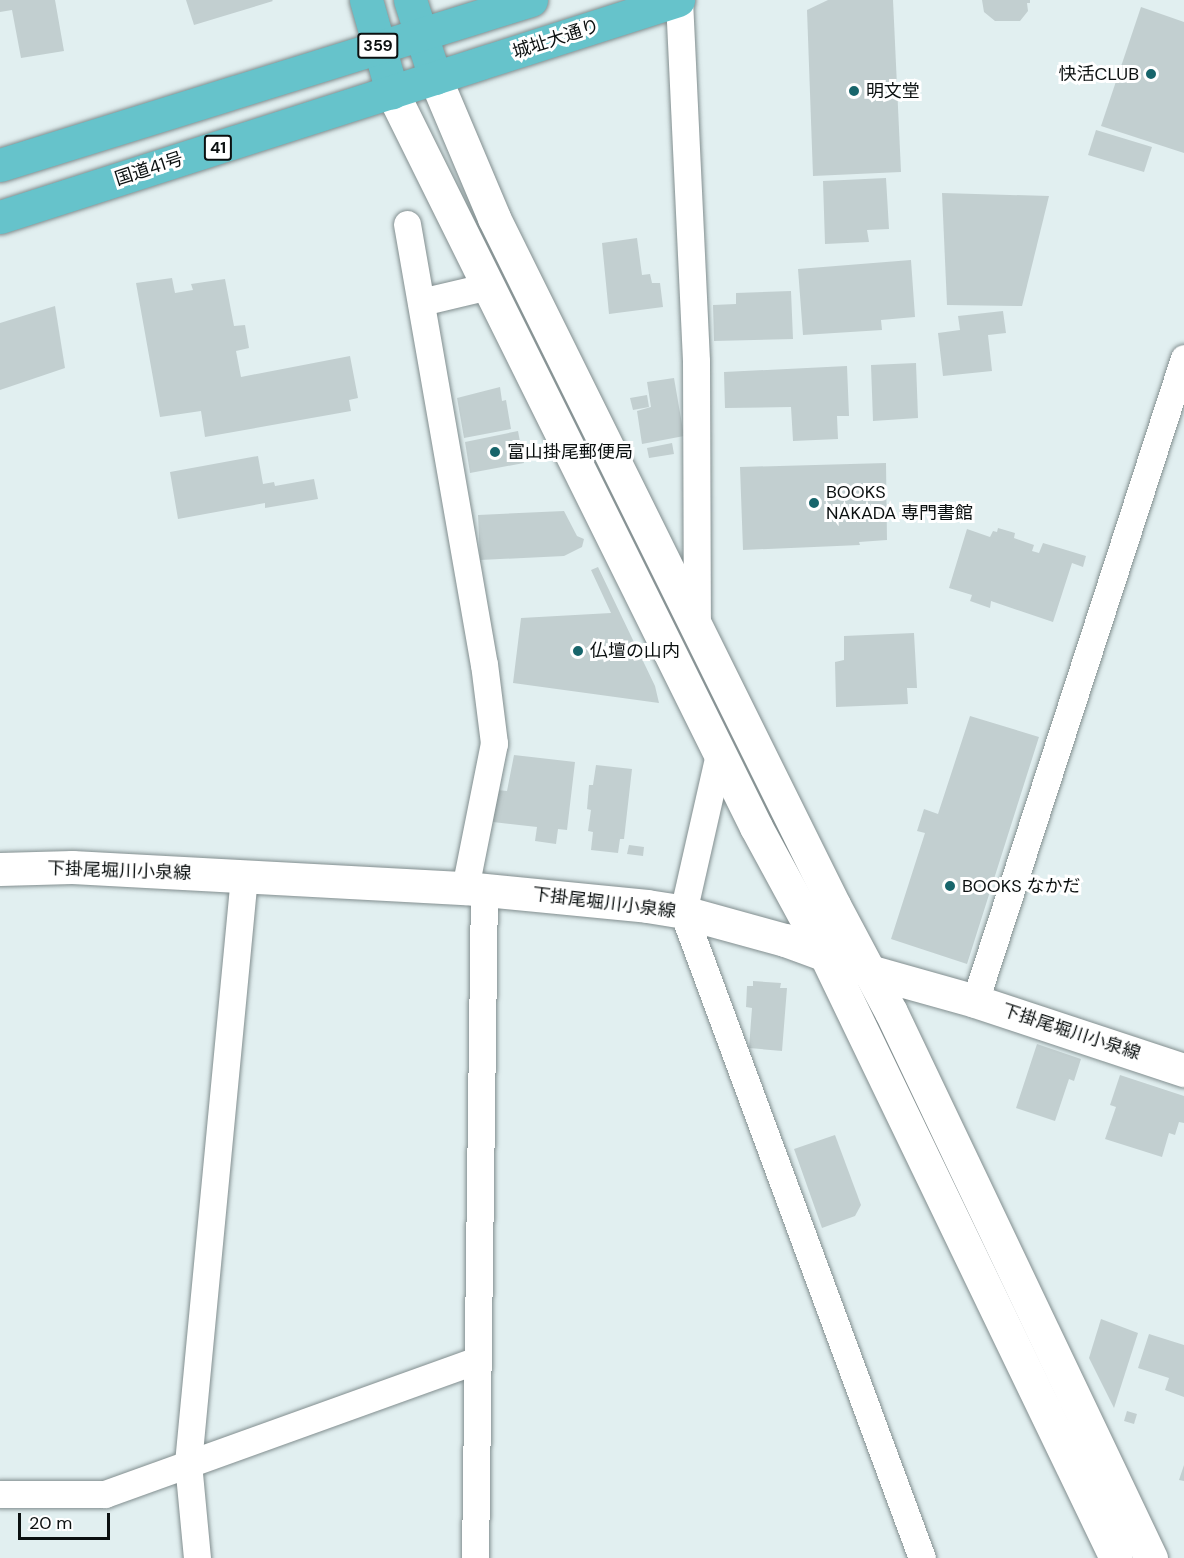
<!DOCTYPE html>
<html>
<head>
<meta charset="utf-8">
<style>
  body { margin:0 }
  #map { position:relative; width:1184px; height:1558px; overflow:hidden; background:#e1eff0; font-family:"DM Sans","Noto Sans JP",sans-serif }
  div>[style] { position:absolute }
  .building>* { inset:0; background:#c2cfd0 }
  .roads { filter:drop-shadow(0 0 2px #828e8f) drop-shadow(0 0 2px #828e8f) }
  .minor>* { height:27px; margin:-13.5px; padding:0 13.5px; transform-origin:13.5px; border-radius:13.5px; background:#fff }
  .tertiary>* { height:33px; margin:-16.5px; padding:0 16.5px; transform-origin:16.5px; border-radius:16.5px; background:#fff }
  .secondary>* { height:33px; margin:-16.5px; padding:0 16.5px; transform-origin:16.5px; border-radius:16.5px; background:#fff }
  .trunk>* { height:33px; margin:-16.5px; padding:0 16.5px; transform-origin:16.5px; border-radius:16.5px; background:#66c3cb }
  .dots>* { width:16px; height:16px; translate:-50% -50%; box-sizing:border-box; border:3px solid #fff; border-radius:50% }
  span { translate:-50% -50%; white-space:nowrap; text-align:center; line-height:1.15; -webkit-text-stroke:6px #fff; paint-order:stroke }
  .shield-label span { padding:2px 4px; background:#fff; border:2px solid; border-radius:4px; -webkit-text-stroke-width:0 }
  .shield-label { font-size:16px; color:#0b1010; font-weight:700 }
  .street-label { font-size:18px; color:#0b1010 }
  .poi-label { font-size:18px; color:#0b1010 }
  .right { translate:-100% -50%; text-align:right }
  .left { translate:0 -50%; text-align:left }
  .scale { position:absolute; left:18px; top:1513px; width:92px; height:27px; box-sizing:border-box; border:3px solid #0b1010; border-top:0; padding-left:8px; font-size:18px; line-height:21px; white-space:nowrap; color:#0b1010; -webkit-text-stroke:4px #fff; paint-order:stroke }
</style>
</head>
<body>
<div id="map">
  <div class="building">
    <i style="clip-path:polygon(0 0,55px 0,64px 51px,21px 58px,12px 10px,0 12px)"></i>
    <i style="clip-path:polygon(186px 0,272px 0,273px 1px,194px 25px)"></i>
    <i style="clip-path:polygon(828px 0,893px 0,901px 172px,813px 176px,807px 10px)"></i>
    <i style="clip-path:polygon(982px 0,1030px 0,1030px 3px,1027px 3px,1028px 11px,1020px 21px,995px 21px,984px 12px)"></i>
    <i style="clip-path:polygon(1141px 7px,1184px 22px,1184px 153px,1101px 126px)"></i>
    <i style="clip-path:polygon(1096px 130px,1152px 147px,1144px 172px,1088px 155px)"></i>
    <i style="clip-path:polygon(886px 178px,889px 229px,867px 230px,869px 242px,825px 244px,823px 181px)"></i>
    <i style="clip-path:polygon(942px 193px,1049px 196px,1022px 306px,947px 305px)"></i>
    <i style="clip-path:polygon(637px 238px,642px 275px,650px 274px,652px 283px,660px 283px,663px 307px,609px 314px,602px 243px)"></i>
    <i style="clip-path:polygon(911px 260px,915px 317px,881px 320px,882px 330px,803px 335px,798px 269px)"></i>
    <i style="clip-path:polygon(172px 278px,175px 293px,193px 290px,191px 284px,225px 279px,234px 326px,245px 325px,249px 348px,236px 351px,241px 377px,350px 356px,358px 398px,349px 400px,351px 411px,205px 437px,201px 411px,160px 417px,136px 283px)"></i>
    <i style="clip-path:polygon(791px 291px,793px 339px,714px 341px,713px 305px,736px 304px,736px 293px)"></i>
    <i style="clip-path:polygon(55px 306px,65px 368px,0 390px,0 323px)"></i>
    <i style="clip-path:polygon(1003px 311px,1006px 333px,988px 335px,992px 371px,943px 376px,938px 333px,960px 330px,958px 316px)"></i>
    <i style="clip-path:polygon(916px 363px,918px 418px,873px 421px,871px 365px)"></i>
    <i style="clip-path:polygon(847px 366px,849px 416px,837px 416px,838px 439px,793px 441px,791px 407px,725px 408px,724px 372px)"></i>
    <i style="clip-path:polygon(674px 378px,684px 436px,642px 444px,637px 411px,651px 407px,647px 382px)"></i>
    <i style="clip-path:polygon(500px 387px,502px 401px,506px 400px,511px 429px,464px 438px,457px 398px)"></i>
    <i style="clip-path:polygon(647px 395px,649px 407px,633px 410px,630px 398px)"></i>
    <i style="clip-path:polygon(518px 431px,524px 463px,470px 473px,465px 442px)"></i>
    <i style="clip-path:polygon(672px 443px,674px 454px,649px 458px,647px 448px)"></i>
    <i style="clip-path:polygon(258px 456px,263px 484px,274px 482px,275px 486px,314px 479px,318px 499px,265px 508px,265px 503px,178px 519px,170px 472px)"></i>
    <i style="clip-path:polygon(886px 463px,887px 540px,859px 542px,860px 545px,743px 550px,740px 467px)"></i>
    <i style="clip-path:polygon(564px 511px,577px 536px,584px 539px,582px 547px,564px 556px,480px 560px,478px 515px)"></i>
    <i style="clip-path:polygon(998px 528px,1015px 533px,1014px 538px,1034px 545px,1032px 551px,1039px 553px,1043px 543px,1086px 556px,1083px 567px,1072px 563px,1053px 622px,991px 601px,990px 608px,970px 601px,972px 595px,949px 588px,967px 529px,990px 537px,993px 531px,997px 532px)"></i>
    <i style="clip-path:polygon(598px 567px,655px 686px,659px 703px,513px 683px,521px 618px,611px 613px,591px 570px)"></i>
    <i style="clip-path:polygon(914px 633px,917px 688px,907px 688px,908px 704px,836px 707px,835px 662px,844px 660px,844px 636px)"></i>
    <i style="clip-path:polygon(970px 716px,1039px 737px,967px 964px,891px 939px,925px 833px,917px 831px,924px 809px,938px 814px)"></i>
    <i style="clip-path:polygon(514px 755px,575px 762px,567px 830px,558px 829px,556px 844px,535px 841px,537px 827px,493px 822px,497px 790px,507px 791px)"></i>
    <i style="clip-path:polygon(596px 765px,632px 769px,624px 839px,620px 839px,618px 853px,591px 850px,593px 832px,588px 831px,591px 810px,587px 809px,589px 785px,593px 785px)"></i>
    <i style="clip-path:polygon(629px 845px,644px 847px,643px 856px,627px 854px)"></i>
    <i style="clip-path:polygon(753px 981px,781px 983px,780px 988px,787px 988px,782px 1051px,749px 1048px,752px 1008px,746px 1007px,747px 986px,753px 986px)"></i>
    <i style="clip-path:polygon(1037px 1044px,1081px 1059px,1074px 1081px,1069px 1079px,1055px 1121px,1016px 1108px)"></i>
    <i style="clip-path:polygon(1120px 1075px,1184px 1096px,1184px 1123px,1179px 1122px,1175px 1135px,1169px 1133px,1162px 1157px,1105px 1139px,1116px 1107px,1110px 1105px)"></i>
    <i style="clip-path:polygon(835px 1135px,861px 1205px,855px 1216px,822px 1228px,794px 1149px)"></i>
    <i style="clip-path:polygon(1101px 1319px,1138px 1333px,1114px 1408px,1089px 1358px)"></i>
    <i style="clip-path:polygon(1149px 1334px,1184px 1345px,1184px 1397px,1165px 1390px,1169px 1378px,1138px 1368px)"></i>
    <i style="clip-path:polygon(1127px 1411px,1137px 1414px,1134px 1424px,1124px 1421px)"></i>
    <i style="clip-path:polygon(1184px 1465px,1184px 1481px,1179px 1480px)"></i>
  </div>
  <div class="roads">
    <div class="minor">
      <i style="left:679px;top:0;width:361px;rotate:87.3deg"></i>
      <i style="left:696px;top:361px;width:264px;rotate:89.8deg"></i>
      <i style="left:407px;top:224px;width:447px;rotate:80.1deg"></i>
      <i style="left:484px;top:664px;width:80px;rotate:82.8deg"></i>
      <i style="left:494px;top:743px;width:148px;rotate:101.3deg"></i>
      <i style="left:421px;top:302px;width:69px;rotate:-13.4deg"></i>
      <i style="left:719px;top:754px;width:162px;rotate:102.8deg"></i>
      <i style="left:683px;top:912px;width:689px;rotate:69.7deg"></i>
      <i style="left:975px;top:1001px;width:676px;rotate:-71.99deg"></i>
      <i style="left:0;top:1494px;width:105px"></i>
      <i style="left:105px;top:1494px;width:395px;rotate:-19.8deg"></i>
      <i style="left:197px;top:1558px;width:95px;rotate:-95.4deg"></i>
      <i style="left:188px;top:1463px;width:590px;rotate:-84.55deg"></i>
      <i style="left:475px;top:1558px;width:668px;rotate:-89.23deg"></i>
    </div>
    <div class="tertiary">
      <i style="left:435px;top:78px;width:152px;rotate:67.1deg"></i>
      <i style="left:494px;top:218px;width:767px;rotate:63.67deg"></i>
      <i style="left:834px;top:905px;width:121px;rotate:62deg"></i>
      <i style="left:891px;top:1012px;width:605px;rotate:64.54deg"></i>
      <i style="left:392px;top:92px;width:820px;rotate:63.65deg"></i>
      <i style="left:756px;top:827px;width:145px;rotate:61.5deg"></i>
      <i style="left:825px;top:954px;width:670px;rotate:64.28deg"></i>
    </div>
    <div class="secondary">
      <i style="left:0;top:869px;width:72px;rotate:-1.6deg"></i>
      <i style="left:72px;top:867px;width:394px;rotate:3.1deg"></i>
      <i style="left:465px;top:888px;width:183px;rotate:5.6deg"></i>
      <i style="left:647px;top:906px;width:36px;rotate:9deg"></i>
      <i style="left:683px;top:912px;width:106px;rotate:15.4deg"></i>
      <i style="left:785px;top:940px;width:93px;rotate:20.2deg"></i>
      <i style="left:872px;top:972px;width:107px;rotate:15.7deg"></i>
      <i style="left:975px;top:1001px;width:220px;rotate:18.3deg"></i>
    </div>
    <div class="trunk">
      <i style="left:366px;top:0;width:96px;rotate:74.2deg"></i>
      <i style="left:410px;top:0;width:82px;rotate:72.2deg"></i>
      <i style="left:0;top:165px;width:556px;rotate:-17.26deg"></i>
      <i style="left:0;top:217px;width:712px;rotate:-17.75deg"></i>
    </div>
  </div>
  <div class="dots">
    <i style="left:1151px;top:74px;background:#17656b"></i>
    <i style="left:854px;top:91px;background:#17656b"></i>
    <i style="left:495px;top:452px;background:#17656b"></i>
    <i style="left:814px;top:503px;background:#17656b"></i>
    <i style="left:578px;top:651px;background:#17656b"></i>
    <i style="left:950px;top:886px;background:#17656b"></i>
  </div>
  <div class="shield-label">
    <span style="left:378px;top:46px">359</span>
    <span style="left:218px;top:148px">41</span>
  </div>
  <div class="street-label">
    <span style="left:556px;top:39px;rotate:-18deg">城址大通り</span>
    <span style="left:149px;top:169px;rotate:-18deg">国道41号</span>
    <span style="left:119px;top:871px;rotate:2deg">下掛尾堀川小泉線</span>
    <span style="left:604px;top:903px;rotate:7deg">下掛尾堀川小泉線</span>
    <span style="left:1071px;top:1032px;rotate:18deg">下掛尾堀川小泉線</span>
  </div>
  <div class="poi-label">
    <span class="right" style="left:1139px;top:74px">快活CLUB</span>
    <span class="left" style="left:866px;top:91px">明文堂</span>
    <span class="left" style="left:507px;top:452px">富山掛尾郵便局</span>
    <span class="left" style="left:826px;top:503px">BOOKS<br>NAKADA 専門書館</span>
    <span class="left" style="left:590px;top:651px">仏壇の山内</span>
    <span class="left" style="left:962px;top:886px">BOOKS なかだ</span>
  </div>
  <div class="scale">20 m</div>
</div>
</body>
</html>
